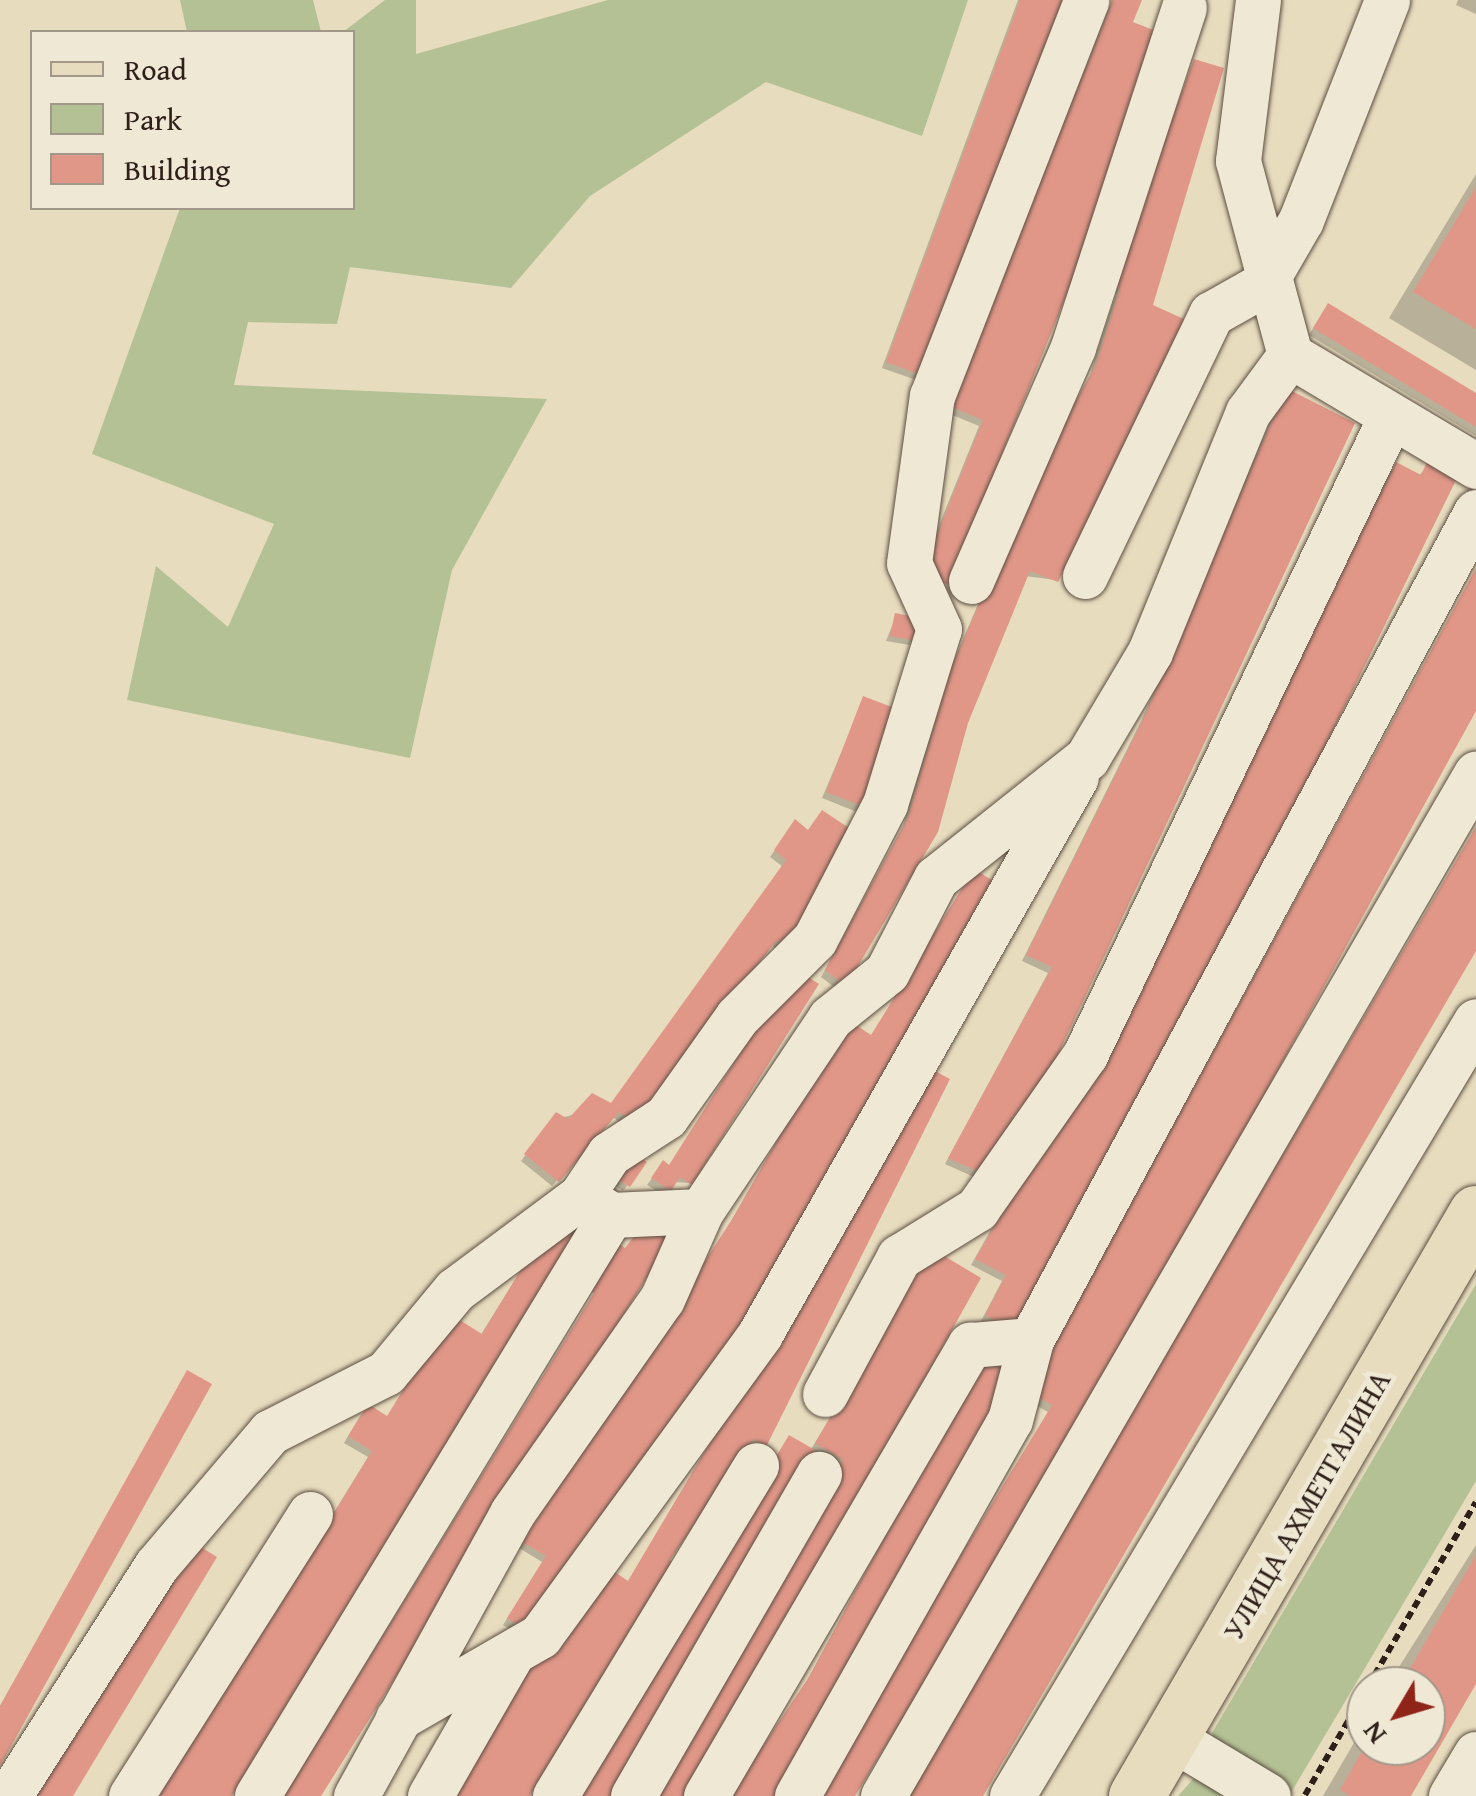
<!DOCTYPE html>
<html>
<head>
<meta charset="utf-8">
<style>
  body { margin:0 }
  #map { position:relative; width:1476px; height:1796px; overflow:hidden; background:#e7dcbe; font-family:"Gentium Book Plus",serif }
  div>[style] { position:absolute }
  .green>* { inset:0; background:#b3c194 }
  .shadow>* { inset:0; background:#0003 }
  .building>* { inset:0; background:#e19788 }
  .path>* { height:6px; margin-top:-3px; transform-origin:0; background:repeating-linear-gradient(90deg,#2e1f19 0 8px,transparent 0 13px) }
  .roads { filter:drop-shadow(0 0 2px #5c4e42) drop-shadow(0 0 2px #5c4e42) }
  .minor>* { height:45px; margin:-22.5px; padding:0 22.5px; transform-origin:22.5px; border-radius:22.5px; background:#efe8d5 }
  .major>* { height:55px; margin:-27.5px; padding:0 27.5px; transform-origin:27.5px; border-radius:27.5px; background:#e7dcbe }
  span { translate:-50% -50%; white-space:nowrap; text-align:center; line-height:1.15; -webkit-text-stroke:9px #efe8d5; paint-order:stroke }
  .street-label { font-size:30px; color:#2e1f19 }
  .legend { position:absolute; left:30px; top:30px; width:325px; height:180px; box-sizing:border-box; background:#efe8d5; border:2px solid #a2988a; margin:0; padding:12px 18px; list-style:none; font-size:30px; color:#2e1f19 }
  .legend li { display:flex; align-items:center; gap:20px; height:50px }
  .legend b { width:50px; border:2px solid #a2988a }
  .north { position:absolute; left:1346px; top:1666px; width:100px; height:100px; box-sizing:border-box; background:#efe8d5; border:2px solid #a2988a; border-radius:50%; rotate:232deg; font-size:28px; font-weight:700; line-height:40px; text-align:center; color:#2e1f19 }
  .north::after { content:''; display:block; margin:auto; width:35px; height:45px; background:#8f2418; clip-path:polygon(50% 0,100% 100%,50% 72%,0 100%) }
</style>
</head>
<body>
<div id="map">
  <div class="green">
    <i style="clip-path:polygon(180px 0,313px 0,321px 32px,187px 32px)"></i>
    <i style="clip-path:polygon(385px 0,416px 0,416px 54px,608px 0,968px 0,922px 136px,766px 82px,590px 196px,511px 288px,350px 267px,337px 324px,248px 322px,234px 385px,547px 399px,452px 570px,410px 758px,127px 700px,156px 566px,228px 627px,274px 524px,92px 454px,180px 208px,352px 208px,352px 32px,343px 32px)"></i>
    <i style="clip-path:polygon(1476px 1284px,1476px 1481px,1289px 1796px,1215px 1756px,1212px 1733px)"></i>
    <i style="clip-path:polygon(1203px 1768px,1249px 1796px,1178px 1796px)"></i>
  </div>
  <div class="shadow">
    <i style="clip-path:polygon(1018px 0,1060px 0,916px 380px,882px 368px)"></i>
    <i style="clip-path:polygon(1112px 0,1140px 0,941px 589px,917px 580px,979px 426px,945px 412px)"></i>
    <i style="clip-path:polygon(1458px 0,1476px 0,1476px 14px,1456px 5px)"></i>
    <i style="clip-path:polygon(1194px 62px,1150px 306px,1056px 580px,1025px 576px,838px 990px,821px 977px,903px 826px,945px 681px,1030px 483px,1090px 375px,1116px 294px,1106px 292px)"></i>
    <i style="clip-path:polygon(1476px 174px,1476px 370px,1389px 318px)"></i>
    <i style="clip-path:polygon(1323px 312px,1476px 396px,1476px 436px,1309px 335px)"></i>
    <i style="clip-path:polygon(1281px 396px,1352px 424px,974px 1177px,945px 1164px,1048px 973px,1022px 961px,1141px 721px)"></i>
    <i style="clip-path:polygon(1431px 460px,1007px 1335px,981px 1321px,1002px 1281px,971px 1265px,1036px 1149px,1100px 1063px,1391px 470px,1419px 476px)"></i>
    <i style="clip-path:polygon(1476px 577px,1476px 704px,848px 1796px,1048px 1412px,1030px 1402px,1045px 1376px,1038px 1372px)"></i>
    <i style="clip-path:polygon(896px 616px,915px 640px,909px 645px,886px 641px)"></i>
    <i style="clip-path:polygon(864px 699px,899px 713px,857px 812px,822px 798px)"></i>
    <i style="clip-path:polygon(1476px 827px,1476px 946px,980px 1796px,905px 1796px)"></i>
    <i style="clip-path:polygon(790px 828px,779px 952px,770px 944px,625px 1127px,612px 1116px,552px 1186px,521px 1161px,551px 1120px,611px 1106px,783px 867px,770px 857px)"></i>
    <i style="clip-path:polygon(841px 1028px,515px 1632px,503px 1625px,542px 1562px,519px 1548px,726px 1230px)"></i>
    <i style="clip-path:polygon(926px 1078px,764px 1446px,748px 1444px,667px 1560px,528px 1796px,627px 1583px)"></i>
    <i style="clip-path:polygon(644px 1163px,623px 1191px,610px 1182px)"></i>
    <i style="clip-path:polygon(663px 1163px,690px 1183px,674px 1182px,664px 1195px,647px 1185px)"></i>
    <i style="clip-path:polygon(529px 1257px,229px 1796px,160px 1796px,368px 1457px,344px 1443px,362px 1413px,386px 1418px,480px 1336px)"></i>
    <i style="clip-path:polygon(926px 1257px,977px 1279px,685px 1796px,839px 1466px,812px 1450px,604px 1796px)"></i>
    <i style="clip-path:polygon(979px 1362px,781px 1796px,729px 1796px,804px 1686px)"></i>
    <i style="clip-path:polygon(187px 1373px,0 1761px,0 1706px)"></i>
    <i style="clip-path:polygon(1476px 1545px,1476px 1679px,1408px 1796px,1323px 1796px,1366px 1722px,1366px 1746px,1426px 1746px,1426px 1686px,1387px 1686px)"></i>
  </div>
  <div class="building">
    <i style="clip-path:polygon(1020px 0,1063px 0,924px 376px,886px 362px)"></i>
    <i style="clip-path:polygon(1113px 0,1142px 0,1133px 22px,1171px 37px,949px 585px,921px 574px,983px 420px,949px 406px)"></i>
    <i style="clip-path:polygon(1194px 59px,1224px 68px,1153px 305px,1186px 320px,1058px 582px,1030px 571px,968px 723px,938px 832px,846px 986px,825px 970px,908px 818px,949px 673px,1035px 475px,1095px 367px,1120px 289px,1110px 286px)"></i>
    <i style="clip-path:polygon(1476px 187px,1476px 329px,1413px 292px)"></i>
    <i style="clip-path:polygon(1328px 303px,1476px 393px,1476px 427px,1313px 328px)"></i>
    <i style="clip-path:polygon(1286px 388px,1355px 423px,1053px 1065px,982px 1173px,948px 1158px,1052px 967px,1026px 955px,1146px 713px)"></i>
    <i style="clip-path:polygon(1430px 456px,1460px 472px,1255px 889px,1015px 1331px,985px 1315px,1006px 1275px,975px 1259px,1141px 975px,1396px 462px,1421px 475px)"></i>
    <i style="clip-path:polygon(1476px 568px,1476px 711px,1074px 1440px,855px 1796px,814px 1796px,1052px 1405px,1034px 1395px,1049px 1370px,1042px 1366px)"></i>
    <i style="clip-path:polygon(895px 613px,921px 618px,917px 641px,890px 636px)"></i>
    <i style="clip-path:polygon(863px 696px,902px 711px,865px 807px,826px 792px)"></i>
    <i style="clip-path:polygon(822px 810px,852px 830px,786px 949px,777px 940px,632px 1123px,619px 1112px,559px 1182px,524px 1154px,556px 1112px,568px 1119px,592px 1093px,611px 1103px,786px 860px,774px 850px,795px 819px,808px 830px)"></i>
    <i style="clip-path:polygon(1476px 827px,1476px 951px,983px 1796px,905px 1796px)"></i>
    <i style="clip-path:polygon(974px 869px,998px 884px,762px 1292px,548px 1609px,523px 1628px,507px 1618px,546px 1556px,522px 1542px,731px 1221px,847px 1019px,871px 1035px)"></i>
    <i style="clip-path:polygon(794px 968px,819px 984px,692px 1185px,680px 1177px,671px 1191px,651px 1178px,663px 1160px,669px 1165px)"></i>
    <i style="clip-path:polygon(931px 1069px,950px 1079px,766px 1447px,754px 1439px,670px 1560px,676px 1566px,530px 1796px,454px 1796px,524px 1672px,609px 1568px,628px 1581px)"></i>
    <i style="clip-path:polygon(630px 1151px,647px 1162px,630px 1187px,613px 1176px)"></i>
    <i style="clip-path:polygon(565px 1218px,581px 1228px,232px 1796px,159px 1796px,372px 1451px,348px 1436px,368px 1404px,387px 1416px,450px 1314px,482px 1334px,534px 1248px,543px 1254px)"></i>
    <i style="clip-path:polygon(646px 1221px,671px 1239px,321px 1796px,284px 1796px,594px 1293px,579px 1284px,611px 1238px,625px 1248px)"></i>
    <i style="clip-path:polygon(931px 1248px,981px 1278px,692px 1796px,652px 1796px,843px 1460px,815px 1443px)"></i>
    <i style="clip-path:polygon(984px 1353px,1014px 1368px,784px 1796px,729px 1796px,809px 1677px)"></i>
    <i style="clip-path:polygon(187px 1370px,212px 1384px,0 1766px,0 1706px)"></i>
    <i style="clip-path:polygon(789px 1435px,815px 1450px,613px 1796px,572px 1796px)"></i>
    <i style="clip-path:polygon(188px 1539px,217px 1557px,73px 1796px,33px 1796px)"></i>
    <i style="clip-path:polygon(1476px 1555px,1476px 1684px,1411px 1796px,1351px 1796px,1340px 1790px,1365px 1746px,1426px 1746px,1426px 1686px,1400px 1686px)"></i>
  </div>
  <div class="path">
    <i style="left:1368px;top:1686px;width:213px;rotate:-59.6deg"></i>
    <i style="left:1305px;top:1795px;width:121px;rotate:-59.8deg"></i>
  </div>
  <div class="roads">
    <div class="minor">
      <i style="left:1258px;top:0;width:162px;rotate:97.1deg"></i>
      <i style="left:1238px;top:161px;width:201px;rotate:75deg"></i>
      <i style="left:1290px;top:355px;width:217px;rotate:30.8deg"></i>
      <i style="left:1085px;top:576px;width:291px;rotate:-64.3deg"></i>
      <i style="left:1211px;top:314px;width:61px;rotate:-29.5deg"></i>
      <i style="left:1264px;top:284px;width:74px;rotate:-60deg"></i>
      <i style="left:1301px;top:220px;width:236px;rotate:-68.6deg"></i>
      <i style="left:971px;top:581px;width:255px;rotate:-66.4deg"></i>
      <i style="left:1073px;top:347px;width:357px;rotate:-71.9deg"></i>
      <i style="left:581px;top:1196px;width:50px;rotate:-56.3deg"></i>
      <i style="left:609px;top:1154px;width:68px;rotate:-33deg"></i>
      <i style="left:666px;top:1117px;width:123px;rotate:-54.6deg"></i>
      <i style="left:737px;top:1017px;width:110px;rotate:-45deg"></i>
      <i style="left:815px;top:939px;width:152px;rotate:-62.6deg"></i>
      <i style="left:885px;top:804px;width:183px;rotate:-72.9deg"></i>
      <i style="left:939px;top:629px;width:72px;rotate:-114.4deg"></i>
      <i style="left:909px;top:563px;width:169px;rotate:-82.2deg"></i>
      <i style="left:932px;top:396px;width:425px;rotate:-68.7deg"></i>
      <i style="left:825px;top:1394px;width:156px;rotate:-61.6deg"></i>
      <i style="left:899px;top:1257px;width:92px;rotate:-31.6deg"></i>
      <i style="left:977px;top:1209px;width:188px;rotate:-55deg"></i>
      <i style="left:1085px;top:1055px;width:708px;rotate:-64.41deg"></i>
      <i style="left:398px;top:1718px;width:164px;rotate:-30deg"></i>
      <i style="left:540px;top:1636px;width:374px;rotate:-53.9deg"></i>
      <i style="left:760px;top:1334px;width:640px;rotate:-60.43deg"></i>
      <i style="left:1170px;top:1737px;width:114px;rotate:31deg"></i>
      <i style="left:9px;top:1796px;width:273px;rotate:-57.4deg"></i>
      <i style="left:156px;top:1566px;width:176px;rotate:-49.6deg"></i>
      <i style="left:270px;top:1432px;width:130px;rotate:-27deg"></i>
      <i style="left:386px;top:1373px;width:108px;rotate:-50.3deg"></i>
      <i style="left:455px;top:1290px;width:157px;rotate:-36.7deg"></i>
      <i style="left:581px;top:1196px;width:36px;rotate:32deg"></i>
      <i style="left:611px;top:1215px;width:90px;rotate:-2.5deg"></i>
      <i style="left:701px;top:1211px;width:232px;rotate:-56.2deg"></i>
      <i style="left:830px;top:1018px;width:73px;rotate:-38.9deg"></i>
      <i style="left:887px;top:972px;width:106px;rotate:-62.5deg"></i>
      <i style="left:936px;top:878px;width:193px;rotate:-38.5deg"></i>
      <i style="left:1087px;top:758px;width:123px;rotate:-59.3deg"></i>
      <i style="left:1150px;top:652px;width:259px;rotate:-67.8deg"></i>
      <i style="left:1248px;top:412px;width:71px;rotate:-53.6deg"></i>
      <i style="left:131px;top:1796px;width:334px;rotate:-57.6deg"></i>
      <i style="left:257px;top:1796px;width:680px;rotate:-58.65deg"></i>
      <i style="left:356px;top:1796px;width:323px;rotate:-61.1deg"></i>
      <i style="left:512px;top:1513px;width:261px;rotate:-55deg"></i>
      <i style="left:662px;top:1299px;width:96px;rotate:-66.1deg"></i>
      <i style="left:430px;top:1796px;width:163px;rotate:-60.1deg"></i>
      <i style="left:555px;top:1796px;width:387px;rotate:-58.7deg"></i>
      <i style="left:633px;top:1796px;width:372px;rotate:-60deg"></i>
      <i style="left:706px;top:1796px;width:523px;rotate:-59.66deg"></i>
      <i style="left:970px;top:1345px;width:61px;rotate:-4.7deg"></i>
      <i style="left:1031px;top:1340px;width:940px;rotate:-61.74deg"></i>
      <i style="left:797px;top:1796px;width:432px;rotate:-60.5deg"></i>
      <i style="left:1010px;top:1420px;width:83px;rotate:-75.3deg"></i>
      <i style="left:883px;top:1796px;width:1182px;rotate:-59.88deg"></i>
      <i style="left:1012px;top:1796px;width:903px;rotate:-59.09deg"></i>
      <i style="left:1451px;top:1796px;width:49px;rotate:-59.2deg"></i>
    </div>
    <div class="major">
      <i style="left:1136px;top:1796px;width:675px;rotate:-59.75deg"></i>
    </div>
  </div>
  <div class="street-label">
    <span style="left:1306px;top:1505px;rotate:-60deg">УЛИЦА АХМЕТГАЛИНА</span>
  </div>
  <ul class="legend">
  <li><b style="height:12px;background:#e7dcbe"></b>Road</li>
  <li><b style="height:28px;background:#b3c194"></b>Park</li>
  <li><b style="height:28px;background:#e19788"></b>Building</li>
  </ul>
  <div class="north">N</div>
</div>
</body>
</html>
